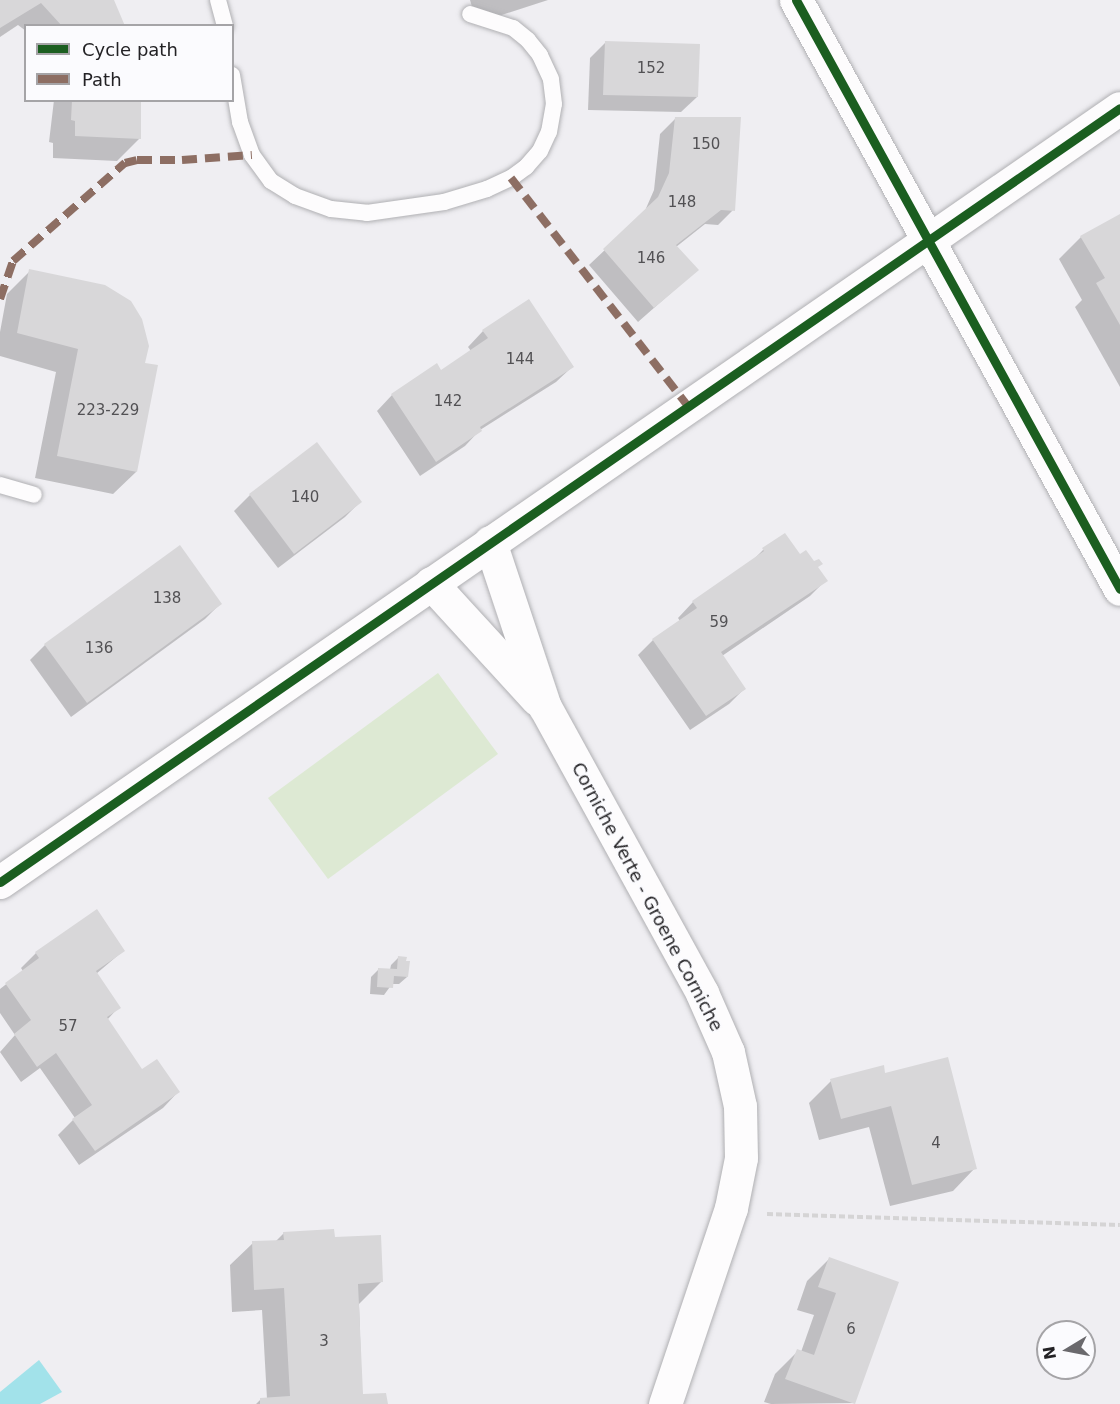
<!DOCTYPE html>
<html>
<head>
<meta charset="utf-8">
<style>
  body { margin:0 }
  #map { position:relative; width:1120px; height:1404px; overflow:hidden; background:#efeef2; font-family:"DejaVu Sans",sans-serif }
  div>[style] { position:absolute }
  .green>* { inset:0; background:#dde9d3 }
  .water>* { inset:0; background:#a2e2ea }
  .shadow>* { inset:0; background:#0003 }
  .building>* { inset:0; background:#d8d7d9 }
  .path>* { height:4px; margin-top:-2px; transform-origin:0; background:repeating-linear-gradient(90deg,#d5d4d5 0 6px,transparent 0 9px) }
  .roads { filter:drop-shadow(0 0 2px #b0b0b3) drop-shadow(0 0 2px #b0b0b3) }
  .lane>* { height:16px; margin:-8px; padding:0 8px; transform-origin:8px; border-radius:8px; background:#fdfcfd }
  .street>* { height:33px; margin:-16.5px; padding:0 16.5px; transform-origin:16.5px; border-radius:16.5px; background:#fdfcfd }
  .quiet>* { height:8px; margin-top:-4px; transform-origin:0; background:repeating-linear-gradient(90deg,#8d6e63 0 15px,transparent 0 23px) }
  .cycleway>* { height:9px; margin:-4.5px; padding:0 4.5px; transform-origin:4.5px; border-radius:4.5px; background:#1b5e20 }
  span { translate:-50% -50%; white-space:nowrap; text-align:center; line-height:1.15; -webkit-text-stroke:4.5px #fbfbfe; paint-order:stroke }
  .number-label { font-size:15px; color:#525154 }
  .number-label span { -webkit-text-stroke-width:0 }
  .street-label { font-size:18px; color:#232225 }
  .legend { position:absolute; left:24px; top:24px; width:210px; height:78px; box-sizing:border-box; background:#fbfbfe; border:2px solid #a5a4a7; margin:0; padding:8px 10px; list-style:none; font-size:18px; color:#232225 }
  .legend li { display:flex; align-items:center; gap:12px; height:30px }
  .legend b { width:30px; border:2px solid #a5a4a7 }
  .north { position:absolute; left:1036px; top:1320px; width:60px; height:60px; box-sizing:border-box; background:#fbfbfe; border:2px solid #a5a4a7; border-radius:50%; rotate:260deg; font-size:16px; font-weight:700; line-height:24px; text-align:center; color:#232225 }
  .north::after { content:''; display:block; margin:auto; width:21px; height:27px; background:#6a696d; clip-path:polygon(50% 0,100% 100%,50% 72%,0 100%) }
</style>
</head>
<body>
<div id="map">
  <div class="green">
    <i style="clip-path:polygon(438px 673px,498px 754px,328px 879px,268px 798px)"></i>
  </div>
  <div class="water">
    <i style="clip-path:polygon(39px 1360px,62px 1392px,40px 1404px,0 1404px,0 1392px)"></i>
  </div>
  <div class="shadow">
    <i style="clip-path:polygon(0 0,111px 0,123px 26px,26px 26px,26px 31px,18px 25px,0 37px)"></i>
    <i style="clip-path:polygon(470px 0,548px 0,477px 23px)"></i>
    <i style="clip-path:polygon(605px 43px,697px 97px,681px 112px,588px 110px,590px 58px)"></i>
    <i style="clip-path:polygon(54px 100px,140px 100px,140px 138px,117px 161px,53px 158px,53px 143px,49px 142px)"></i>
    <i style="clip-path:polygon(675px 119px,733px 210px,718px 225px,705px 224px,676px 247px,697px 270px,638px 322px,589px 265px,644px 213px,654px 190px,660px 134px)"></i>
    <i style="clip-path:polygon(1120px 215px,1120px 387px,1075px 307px,1082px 300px,1059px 259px,1081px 237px)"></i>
    <i style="clip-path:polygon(30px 271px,143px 364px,136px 472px,113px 494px,35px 478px,56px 372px,0 356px,0 332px,7px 294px)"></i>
    <i style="clip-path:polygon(483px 331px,572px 367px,556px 382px,480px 430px,465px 446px,420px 476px,377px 411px,392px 395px,440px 372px,471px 351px,468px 347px)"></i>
    <i style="clip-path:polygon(317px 444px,360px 502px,345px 517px,278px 568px,234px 511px,250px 495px)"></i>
    <i style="clip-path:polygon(763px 550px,800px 556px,814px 563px,826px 580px,810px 596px,722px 656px,744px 689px,729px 704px,690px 730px,638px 655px,653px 640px,680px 621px,678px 618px,693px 602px,751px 562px)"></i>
    <i style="clip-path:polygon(220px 604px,205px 619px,71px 717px,30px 660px,45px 645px)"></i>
    <i style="clip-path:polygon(123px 951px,96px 974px,119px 1007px,107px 1020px,142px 1071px,178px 1092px,163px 1108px,79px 1165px,58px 1135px,75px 1118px,40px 1068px,21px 1082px,0 1052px,15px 1035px,0 1013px,0 989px,23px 971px,21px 968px,36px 953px)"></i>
    <i style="clip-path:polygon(398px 958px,407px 977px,399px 984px,392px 984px,384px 995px,370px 994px,371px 977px,379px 969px,390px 970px,391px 965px)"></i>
    <i style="clip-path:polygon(884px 1075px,975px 1168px,953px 1191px,890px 1206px,869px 1127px,819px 1140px,809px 1103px,831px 1081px)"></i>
    <i style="clip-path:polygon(284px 1233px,333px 1238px,381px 1282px,359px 1304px,362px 1396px,386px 1404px,256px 1404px,261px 1399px,267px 1399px,262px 1310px,232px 1312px,230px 1265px,253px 1243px,276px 1241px)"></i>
    <i style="clip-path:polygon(829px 1259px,897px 1283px,854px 1403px,771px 1404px,764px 1402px,775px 1374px,798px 1351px,801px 1352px,814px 1315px,797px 1310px,807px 1281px)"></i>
  </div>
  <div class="building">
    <i style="clip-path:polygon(0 0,114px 0,125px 26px,62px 26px,41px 3px,0 28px)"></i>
    <i style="clip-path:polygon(605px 41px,700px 44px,698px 97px,603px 95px)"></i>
    <i style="clip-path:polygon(72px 100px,141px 100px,141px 139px,75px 136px,75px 121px,71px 120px)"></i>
    <i style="clip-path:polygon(675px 117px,741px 117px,735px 211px,721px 210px,676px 245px,699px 270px,654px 308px,603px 249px,658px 197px,669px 173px)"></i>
    <i style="clip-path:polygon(1120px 214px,1120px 325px,1096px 283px,1105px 278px,1080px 236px)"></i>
    <i style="clip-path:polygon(29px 269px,105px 285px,131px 301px,142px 319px,149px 346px,145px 363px,158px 365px,137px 472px,57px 456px,78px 349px,17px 333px)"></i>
    <i style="clip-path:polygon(529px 299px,574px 367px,480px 427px,482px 431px,436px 462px,391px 394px,437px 363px,441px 370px,488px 338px,482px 330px)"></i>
    <i style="clip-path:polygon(317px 442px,362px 502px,294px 554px,249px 494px)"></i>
    <i style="clip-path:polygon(785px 533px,800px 554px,806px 550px,814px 561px,819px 559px,823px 564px,818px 567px,828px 581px,721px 652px,746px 689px,706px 716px,652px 639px,697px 608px,692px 601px,764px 551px,762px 548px)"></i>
    <i style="clip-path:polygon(180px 545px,222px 604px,87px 703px,44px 644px)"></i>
    <i style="clip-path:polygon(97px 909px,125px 951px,96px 971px,121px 1008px,107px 1017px,142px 1069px,157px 1059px,180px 1092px,95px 1151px,72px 1119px,92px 1105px,56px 1053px,37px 1067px,14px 1034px,31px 1020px,5px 983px,39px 958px,35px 952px)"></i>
    <i style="clip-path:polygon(398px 956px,407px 957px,406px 961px,410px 961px,408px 977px,394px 976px,393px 988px,377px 987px,378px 968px,397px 969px)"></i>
    <i style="clip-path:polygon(948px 1057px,977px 1169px,912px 1185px,891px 1106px,841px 1119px,830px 1079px,884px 1065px,885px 1073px)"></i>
    <i style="clip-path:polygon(334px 1229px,335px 1237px,381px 1235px,383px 1282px,358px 1284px,363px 1394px,386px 1393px,388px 1404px,260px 1404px,260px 1398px,290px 1396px,284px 1288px,254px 1290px,252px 1241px,284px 1240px,283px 1232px)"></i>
    <i style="clip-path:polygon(829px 1257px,899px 1282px,855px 1404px,785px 1379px,797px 1349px,814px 1355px,836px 1293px,818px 1287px)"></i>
  </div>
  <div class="path">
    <i style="left:767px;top:1214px;width:353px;rotate:1.8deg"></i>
  </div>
  <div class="roads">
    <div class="lane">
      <i style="left:218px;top:0;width:27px;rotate:75deg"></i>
      <i style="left:232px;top:75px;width:48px;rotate:80.3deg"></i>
      <i style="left:240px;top:122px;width:35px;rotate:70deg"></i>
      <i style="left:252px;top:155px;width:32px;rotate:54deg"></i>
      <i style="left:271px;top:181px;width:28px;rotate:32deg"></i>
      <i style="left:295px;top:196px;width:38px;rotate:20deg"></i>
      <i style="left:331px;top:209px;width:36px;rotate:6deg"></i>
      <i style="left:367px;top:213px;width:78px;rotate:-8.1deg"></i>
      <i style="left:444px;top:202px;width:45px;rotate:-16.8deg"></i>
      <i style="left:487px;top:189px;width:26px;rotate:-25deg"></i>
      <i style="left:511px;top:178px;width:19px;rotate:-36deg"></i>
      <i style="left:526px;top:167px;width:21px;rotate:-49deg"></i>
      <i style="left:540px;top:151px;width:21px;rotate:-65deg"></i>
      <i style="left:549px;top:132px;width:28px;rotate:-80deg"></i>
      <i style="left:554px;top:104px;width:25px;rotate:-97deg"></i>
      <i style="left:551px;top:79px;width:26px;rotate:-115deg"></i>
      <i style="left:540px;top:55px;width:19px;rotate:-129deg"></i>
      <i style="left:528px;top:40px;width:19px;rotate:-141deg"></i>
      <i style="left:513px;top:28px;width:45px;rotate:-162deg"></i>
      <i style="left:0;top:485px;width:35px;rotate:16deg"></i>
    </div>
    <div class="street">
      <i style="left:796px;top:0;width:672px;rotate:61.19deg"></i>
      <i style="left:490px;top:542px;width:174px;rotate:71.6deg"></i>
      <i style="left:545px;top:707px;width:326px;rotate:61.2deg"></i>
      <i style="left:702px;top:993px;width:64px;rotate:66.2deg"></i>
      <i style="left:728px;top:1052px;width:55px;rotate:77.5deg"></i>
      <i style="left:740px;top:1106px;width:52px;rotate:88.9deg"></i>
      <i style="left:741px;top:1158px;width:51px;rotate:101.3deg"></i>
      <i style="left:731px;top:1208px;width:207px;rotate:108.6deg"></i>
      <i style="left:431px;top:583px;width:157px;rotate:47.6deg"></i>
      <i style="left:0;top:882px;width:1361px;rotate:-34.65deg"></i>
    </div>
  </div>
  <div class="quiet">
    <i style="left:511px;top:178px;width:289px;rotate:52.2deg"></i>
    <i style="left:0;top:299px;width:40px;rotate:-71.1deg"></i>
    <i style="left:13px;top:261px;width:149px;rotate:-41.2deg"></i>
    <i style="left:125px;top:163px;width:12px;rotate:-14deg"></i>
    <i style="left:137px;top:160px;width:45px"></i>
    <i style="left:182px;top:160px;width:70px;rotate:-4.1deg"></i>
  </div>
  <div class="cycleway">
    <i style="left:796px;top:0;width:672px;rotate:61.19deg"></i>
    <i style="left:0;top:882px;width:1361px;rotate:-34.65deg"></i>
  </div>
  <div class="number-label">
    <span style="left:651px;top:69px">152</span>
    <span style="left:706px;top:145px">150</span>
    <span style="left:682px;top:203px">148</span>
    <span style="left:651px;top:259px">146</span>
    <span style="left:520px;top:360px">144</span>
    <span style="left:448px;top:402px">142</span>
    <span style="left:108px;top:411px">223-229</span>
    <span style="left:305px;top:498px">140</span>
    <span style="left:167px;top:599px">138</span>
    <span style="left:719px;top:623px">59</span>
    <span style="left:99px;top:649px">136</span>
    <span style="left:68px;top:1027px">57</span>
    <span style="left:936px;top:1144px">4</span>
    <span style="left:851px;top:1330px">6</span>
    <span style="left:324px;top:1342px">3</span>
  </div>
  <div class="street-label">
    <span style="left:647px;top:897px;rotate:62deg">Corniche Verte - Groene Corniche</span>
  </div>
  <ul class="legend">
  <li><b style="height:8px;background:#1b5e20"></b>Cycle path</li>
  <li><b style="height:8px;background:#8d6e63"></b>Path</li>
  </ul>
  <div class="north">N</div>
</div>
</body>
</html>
